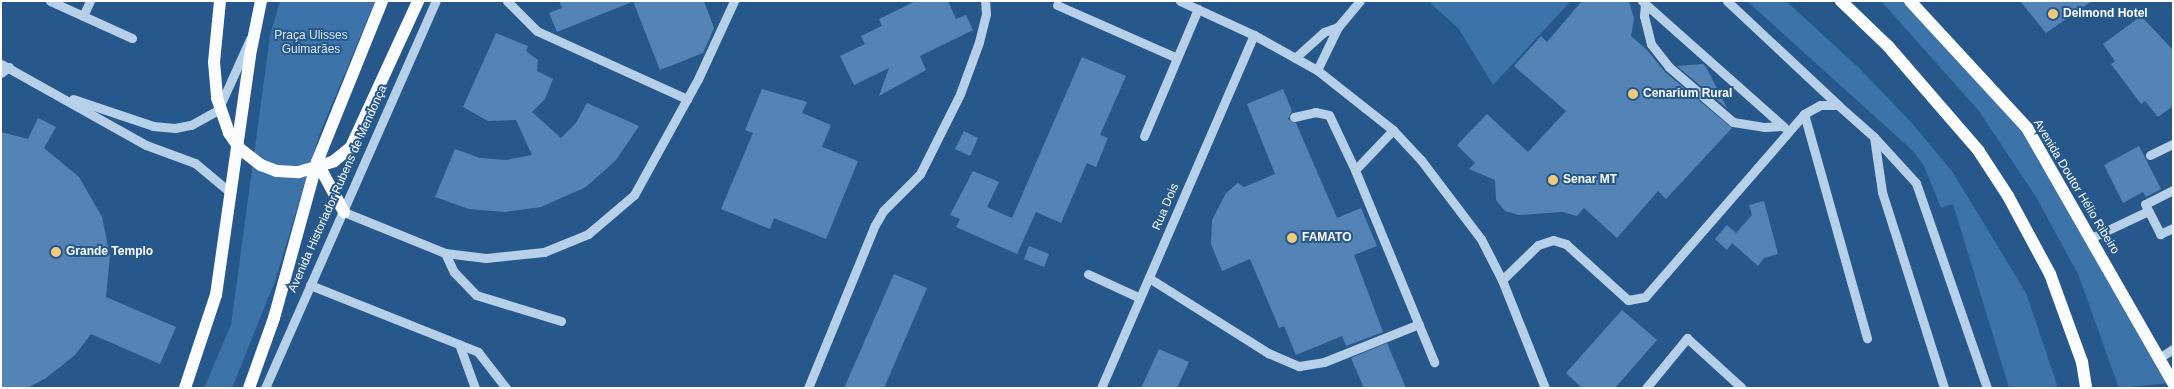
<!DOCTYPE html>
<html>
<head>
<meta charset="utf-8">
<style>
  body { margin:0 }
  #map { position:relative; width:2174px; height:389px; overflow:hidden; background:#27588c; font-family:Arial,sans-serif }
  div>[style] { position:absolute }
  .green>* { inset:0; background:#3c73a9 }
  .building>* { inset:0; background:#5484b5 }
  .minor>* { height:9px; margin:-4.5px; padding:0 4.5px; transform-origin:4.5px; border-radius:4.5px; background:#b6d0ea }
  .major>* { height:12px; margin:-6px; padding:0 6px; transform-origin:6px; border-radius:6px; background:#fafcfe }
  .major-bridge>* { height:12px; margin:-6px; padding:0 6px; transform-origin:6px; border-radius:6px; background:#fafcfe }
  .dots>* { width:14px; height:14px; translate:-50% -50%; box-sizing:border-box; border:2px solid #27588c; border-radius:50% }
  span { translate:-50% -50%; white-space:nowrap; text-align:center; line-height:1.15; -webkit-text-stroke:4px #27588c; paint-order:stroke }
  .poi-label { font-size:12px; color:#fff; font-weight:700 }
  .left { translate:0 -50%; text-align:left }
  .park-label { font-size:12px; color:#dae9f8 }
  .street-label { font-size:12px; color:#fff }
  .frame { position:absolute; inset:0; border:2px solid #fff; pointer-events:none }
</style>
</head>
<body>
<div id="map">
  <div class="green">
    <i style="clip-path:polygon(280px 1px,375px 1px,320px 133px,275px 281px,232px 388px,204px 388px,231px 325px,270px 36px)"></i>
    <i style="clip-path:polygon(1428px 1px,1571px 1px,1493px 85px,1459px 29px)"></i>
    <i style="clip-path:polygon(1747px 1px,1786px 1px,1859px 68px,1910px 121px,1952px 171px,2026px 293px,2058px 388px,2009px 388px,1953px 204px,1941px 208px,1924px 166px,1913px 151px)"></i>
    <i style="clip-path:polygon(1881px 1px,1909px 1px,2023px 126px,2170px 383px,2119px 388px,2078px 274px,2036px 197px,1979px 111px)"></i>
  </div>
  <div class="building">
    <i style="clip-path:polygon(559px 1px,632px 1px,632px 2px,557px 32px,549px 13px,562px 8px)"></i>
    <i style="clip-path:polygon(633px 1px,704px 1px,714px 28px,703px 53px,660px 70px)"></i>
    <i style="clip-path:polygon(916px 1px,948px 1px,956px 19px,966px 15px,973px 30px,920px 56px,926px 70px,879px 96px,889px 68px,854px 85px,840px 56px,865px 44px,861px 36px,882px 26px,879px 19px)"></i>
    <i style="clip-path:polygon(1582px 1px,1629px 1px,1634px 19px,1631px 36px,1647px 50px,1665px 72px,1732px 128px,1666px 199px,1658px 191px,1617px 238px,1584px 208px,1577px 216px,1562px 212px,1519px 215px,1505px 211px,1496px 200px,1495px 180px,1469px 169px,1475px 163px,1457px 145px,1487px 114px,1528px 152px,1566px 111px,1514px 66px,1541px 36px,1547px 42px)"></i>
    <i style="clip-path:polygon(2020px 1px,2092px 1px,2046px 33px)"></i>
    <i style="clip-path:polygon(2141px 16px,2173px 50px,2173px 106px,2158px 117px,2145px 101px,2141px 104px,2111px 64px,2115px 61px,2103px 44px)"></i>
    <i style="clip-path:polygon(496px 33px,528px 46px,526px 51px,538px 60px,537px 71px,553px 79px,545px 99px,532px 112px,561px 138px,576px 123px,587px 103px,639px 126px,616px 160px,586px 187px,541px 207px,505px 212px,469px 209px,435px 197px,455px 149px,480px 158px,506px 160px,532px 155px,516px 120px,488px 121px,463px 107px)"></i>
    <i style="clip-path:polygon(1082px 57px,1126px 76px,1100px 135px,1108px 138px,1096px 167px,1087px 163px,1061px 223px,1036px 212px,1017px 254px,956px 227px,960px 219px,950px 215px,973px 171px,999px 182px,987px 207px,1012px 218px)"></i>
    <i style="clip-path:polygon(1703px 64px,1706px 67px,1727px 108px,1677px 66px)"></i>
    <i style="clip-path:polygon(762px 89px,807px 102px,802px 113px,831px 125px,822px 147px,858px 161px,826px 239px,774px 218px,770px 229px,721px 209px,753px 133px,745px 130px)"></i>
    <i style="clip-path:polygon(1283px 89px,1292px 111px,1288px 119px,1296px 123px,1337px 218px,1361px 208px,1377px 246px,1354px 255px,1383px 332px,1346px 346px,1342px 336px,1296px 355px,1284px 326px,1279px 328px,1250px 259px,1222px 271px,1211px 244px,1212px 220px,1226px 193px,1238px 183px,1244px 187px,1275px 174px,1247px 104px)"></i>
    <i style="clip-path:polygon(38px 118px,56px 127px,44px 148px,79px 177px,102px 217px,110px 256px,106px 297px,176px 327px,160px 364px,91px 334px,75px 355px,46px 378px,27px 388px,1px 388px,1px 132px,28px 139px)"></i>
    <i style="clip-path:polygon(964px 131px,978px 138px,970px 156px,955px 149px)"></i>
    <i style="clip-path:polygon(2139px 146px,2161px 189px,2146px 197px,2143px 192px,2123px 203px,2104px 165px)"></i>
    <i style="clip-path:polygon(1764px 201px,1778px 254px,1764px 258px,1758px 266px,1732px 243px,1727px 250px,1715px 239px,1727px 225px,1736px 233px,1752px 215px,1749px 205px)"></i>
    <i style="clip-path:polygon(1029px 246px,1049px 254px,1044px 267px,1024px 259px)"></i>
    <i style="clip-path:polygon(894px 274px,927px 288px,884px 388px,844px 388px)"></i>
    <i style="clip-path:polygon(1622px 310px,1657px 340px,1615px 388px,1582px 388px,1566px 373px)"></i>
    <i style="clip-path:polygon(1387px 343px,1406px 388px,1364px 388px,1351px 358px)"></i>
    <i style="clip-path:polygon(1159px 349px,1189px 362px,1177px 388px,1141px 388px)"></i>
  </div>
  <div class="minor">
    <i style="left:50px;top:1px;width:90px;rotate:24.3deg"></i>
    <i style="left:507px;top:1px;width:42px;rotate:45deg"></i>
    <i style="left:537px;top:31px;width:165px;rotate:24.4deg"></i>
    <i style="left:1180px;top:1px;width:81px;rotate:24.7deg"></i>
    <i style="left:1254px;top:35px;width:72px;rotate:29.1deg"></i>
    <i style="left:1317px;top:70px;width:97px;rotate:38.3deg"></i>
    <i style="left:1393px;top:130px;width:41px;rotate:47deg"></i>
    <i style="left:1421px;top:160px;width:99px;rotate:52.8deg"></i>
    <i style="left:1481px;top:239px;width:46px;rotate:62.9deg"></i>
    <i style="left:1502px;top:280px;width:116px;rotate:68.3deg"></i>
    <i style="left:1642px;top:1px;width:190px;rotate:41.6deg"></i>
    <i style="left:1727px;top:1px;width:152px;rotate:43.1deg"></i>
    <i style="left:1645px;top:4px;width:12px;rotate:95deg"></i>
    <i style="left:1644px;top:16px;width:29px;rotate:76deg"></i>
    <i style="left:1651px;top:44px;width:29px;rotate:52deg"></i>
    <i style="left:1669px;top:67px;width:84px;rotate:40.7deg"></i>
    <i style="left:1733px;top:122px;width:31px;rotate:9deg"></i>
    <i style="left:1764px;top:127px;width:18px;rotate:-3deg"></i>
    <i style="left:1057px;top:5px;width:131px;rotate:23.8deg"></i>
    <i style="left:83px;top:16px;width:17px;rotate:-65deg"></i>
    <i style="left:1338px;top:27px;width:34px;rotate:-50deg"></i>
    <i style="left:1295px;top:58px;width:39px;rotate:-42deg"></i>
    <i style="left:1324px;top:32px;width:15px;rotate:-20deg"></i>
    <i style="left:1338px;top:27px;width:48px;rotate:116deg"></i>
    <i style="left:1px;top:64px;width:166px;rotate:29.2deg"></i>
    <i style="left:146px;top:145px;width:52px;rotate:20.2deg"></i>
    <i style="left:195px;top:163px;width:47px;rotate:39.8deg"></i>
    <i style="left:1px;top:73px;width:10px;rotate:-37deg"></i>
    <i style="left:73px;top:99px;width:84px;rotate:18.6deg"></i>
    <i style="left:153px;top:126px;width:22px;rotate:5deg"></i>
    <i style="left:175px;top:128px;width:16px;rotate:-11deg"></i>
    <i style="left:191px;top:125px;width:31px;rotate:-29deg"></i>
    <i style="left:218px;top:110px;width:78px;rotate:-65.7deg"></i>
    <i style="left:1804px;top:114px;width:233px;rotate:74.3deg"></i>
    <i style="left:1294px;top:117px;width:22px;rotate:-13deg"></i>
    <i style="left:1315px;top:112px;width:14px;rotate:12deg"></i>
    <i style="left:1329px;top:115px;width:61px;rotate:64.7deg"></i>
    <i style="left:1393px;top:130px;width:55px;rotate:133.5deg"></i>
    <i style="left:1355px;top:170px;width:208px;rotate:67.6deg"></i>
    <i style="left:1144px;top:136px;width:138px;rotate:-67deg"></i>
    <i style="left:1874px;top:137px;width:56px;rotate:81.7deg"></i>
    <i style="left:1882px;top:192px;width:206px;rotate:72.4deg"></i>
    <i style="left:2150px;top:155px;width:25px;rotate:-26deg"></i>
    <i style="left:2173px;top:190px;width:31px;rotate:153deg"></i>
    <i style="left:2145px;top:204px;width:34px;rotate:63deg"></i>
    <i style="left:2160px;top:234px;width:14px;rotate:-25deg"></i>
    <i style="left:344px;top:212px;width:109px;rotate:22.1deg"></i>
    <i style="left:445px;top:253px;width:41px;rotate:7deg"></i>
    <i style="left:486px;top:258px;width:58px;rotate:-5.9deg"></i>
    <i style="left:544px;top:252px;width:48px;rotate:-22.2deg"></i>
    <i style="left:588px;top:234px;width:60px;rotate:-40.3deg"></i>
    <i style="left:634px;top:195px;width:132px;rotate:-61.1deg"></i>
    <i style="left:698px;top:79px;width:86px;rotate:-65.2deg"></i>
    <i style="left:2091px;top:238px;width:63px;rotate:-25.3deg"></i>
    <i style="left:445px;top:253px;width:21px;rotate:65deg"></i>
    <i style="left:454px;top:272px;width:32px;rotate:46deg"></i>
    <i style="left:476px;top:295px;width:89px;rotate:17deg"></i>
    <i style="left:1088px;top:274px;width:57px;rotate:24.8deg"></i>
    <i style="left:1149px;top:278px;width:141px;rotate:32.2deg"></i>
    <i style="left:1268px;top:353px;width:34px;rotate:23deg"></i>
    <i style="left:1299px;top:366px;width:25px;rotate:-9deg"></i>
    <i style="left:1324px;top:362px;width:102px;rotate:-21.8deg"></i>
    <i style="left:1502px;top:280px;width:50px;rotate:-44.2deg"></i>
    <i style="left:1538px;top:245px;width:16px;rotate:-18deg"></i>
    <i style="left:1553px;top:240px;width:14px;rotate:17deg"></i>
    <i style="left:1566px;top:244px;width:84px;rotate:42.1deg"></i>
    <i style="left:1628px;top:300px;width:17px;rotate:-10deg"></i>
    <i style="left:1645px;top:297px;width:242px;rotate:-49deg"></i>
    <i style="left:1804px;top:114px;width:18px;rotate:-29deg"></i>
    <i style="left:1820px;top:105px;width:18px"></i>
    <i style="left:1838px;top:105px;width:48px;rotate:41.6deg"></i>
    <i style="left:1874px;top:137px;width:62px;rotate:47.6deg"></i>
    <i style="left:1916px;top:183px;width:217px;rotate:70.9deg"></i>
    <i style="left:310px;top:285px;width:181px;rotate:21.7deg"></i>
    <i style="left:478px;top:352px;width:46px;rotate:52.1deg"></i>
    <i style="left:459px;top:344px;width:47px;rotate:70deg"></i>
    <i style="left:2159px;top:358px;width:17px;rotate:-33deg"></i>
    <i style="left:265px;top:388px;width:423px;rotate:-66.2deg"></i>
    <i style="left:808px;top:388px;width:176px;rotate:-67.7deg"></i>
    <i style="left:875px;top:225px;width:16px;rotate:-60deg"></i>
    <i style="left:883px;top:211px;width:52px;rotate:-45deg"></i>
    <i style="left:920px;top:174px;width:89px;rotate:-63.4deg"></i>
    <i style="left:960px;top:94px;width:55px;rotate:-69.9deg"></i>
    <i style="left:979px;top:42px;width:29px;rotate:-76deg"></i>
    <i style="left:986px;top:14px;width:13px;rotate:-94deg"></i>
    <i style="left:1101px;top:388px;width:385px;rotate:-66.6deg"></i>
    <i style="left:1646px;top:388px;width:65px;rotate:-50.6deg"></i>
    <i style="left:1687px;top:338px;width:74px;rotate:42.3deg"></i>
  </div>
  <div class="major">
    <i style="left:1841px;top:1px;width:65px;rotate:43.8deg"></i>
    <i style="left:1888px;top:46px;width:138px;rotate:49.1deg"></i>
    <i style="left:1978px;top:150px;width:55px;rotate:56.9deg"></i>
    <i style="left:2008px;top:196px;width:89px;rotate:61.7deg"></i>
    <i style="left:2050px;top:274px;width:94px;rotate:70deg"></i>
    <i style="left:2082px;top:362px;width:26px;rotate:81deg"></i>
    <i style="left:1910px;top:1px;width:173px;rotate:47.3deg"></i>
    <i style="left:2027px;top:128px;width:294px;rotate:60.2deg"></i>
    <i style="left:317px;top:162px;width:57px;rotate:61.6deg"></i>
    <i style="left:185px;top:388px;width:98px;rotate:-71.6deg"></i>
    <i style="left:216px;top:295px;width:242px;rotate:-81.9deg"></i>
    <i style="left:250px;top:55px;width:55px;rotate:-78.5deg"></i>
    <i style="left:249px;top:388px;width:74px;rotate:-70.3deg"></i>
    <i style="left:274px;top:318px;width:162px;rotate:-74.6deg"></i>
    <i style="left:317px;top:162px;width:174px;rotate:-68deg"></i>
  </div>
  <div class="major-bridge">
    <i style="left:220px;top:1px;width:61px;rotate:95.6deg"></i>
    <i style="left:214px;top:62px;width:36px;rotate:85deg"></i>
    <i style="left:217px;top:98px;width:37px;rotate:71deg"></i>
    <i style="left:229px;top:133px;width:18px;rotate:56deg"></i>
    <i style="left:239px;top:148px;width:28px;rotate:38deg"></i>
    <i style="left:261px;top:165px;width:17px;rotate:21deg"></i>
    <i style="left:277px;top:171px;width:22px;rotate:3deg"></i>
    <i style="left:299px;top:172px;width:37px;rotate:-17deg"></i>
    <i style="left:334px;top:161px;width:22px;rotate:-39deg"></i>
    <i style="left:351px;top:147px;width:161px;rotate:-65.3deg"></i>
  </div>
  <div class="dots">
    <i style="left:2053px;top:14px;background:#f3ca7c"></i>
    <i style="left:1633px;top:94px;background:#f3ca7c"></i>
    <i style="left:1553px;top:180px;background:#f3ca7c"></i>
    <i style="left:1292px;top:238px;background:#f3ca7c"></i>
    <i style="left:56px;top:252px;background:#f3ca7c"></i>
  </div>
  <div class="poi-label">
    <span class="left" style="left:2063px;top:14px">Delmond Hotel</span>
    <span class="left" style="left:1643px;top:94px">Cenarium Rural</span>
    <span class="left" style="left:1563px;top:180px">Senar MT</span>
    <span class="left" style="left:1302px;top:238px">FAMATO</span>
    <span class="left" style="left:66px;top:252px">Grande Templo</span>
  </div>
  <div class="park-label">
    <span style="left:311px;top:43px">Praça Ulisses<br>Guimarães</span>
  </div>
  <div class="street-label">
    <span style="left:2076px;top:187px;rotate:59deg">Avenida Doutor Hélio Ribeiro</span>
    <span style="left:338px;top:189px;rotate:-66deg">Avenida Historiador Rubens de Mendonça</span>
    <span style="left:1166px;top:207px;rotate:-67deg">Rua Dois</span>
  </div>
  <div class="frame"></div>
</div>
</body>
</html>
